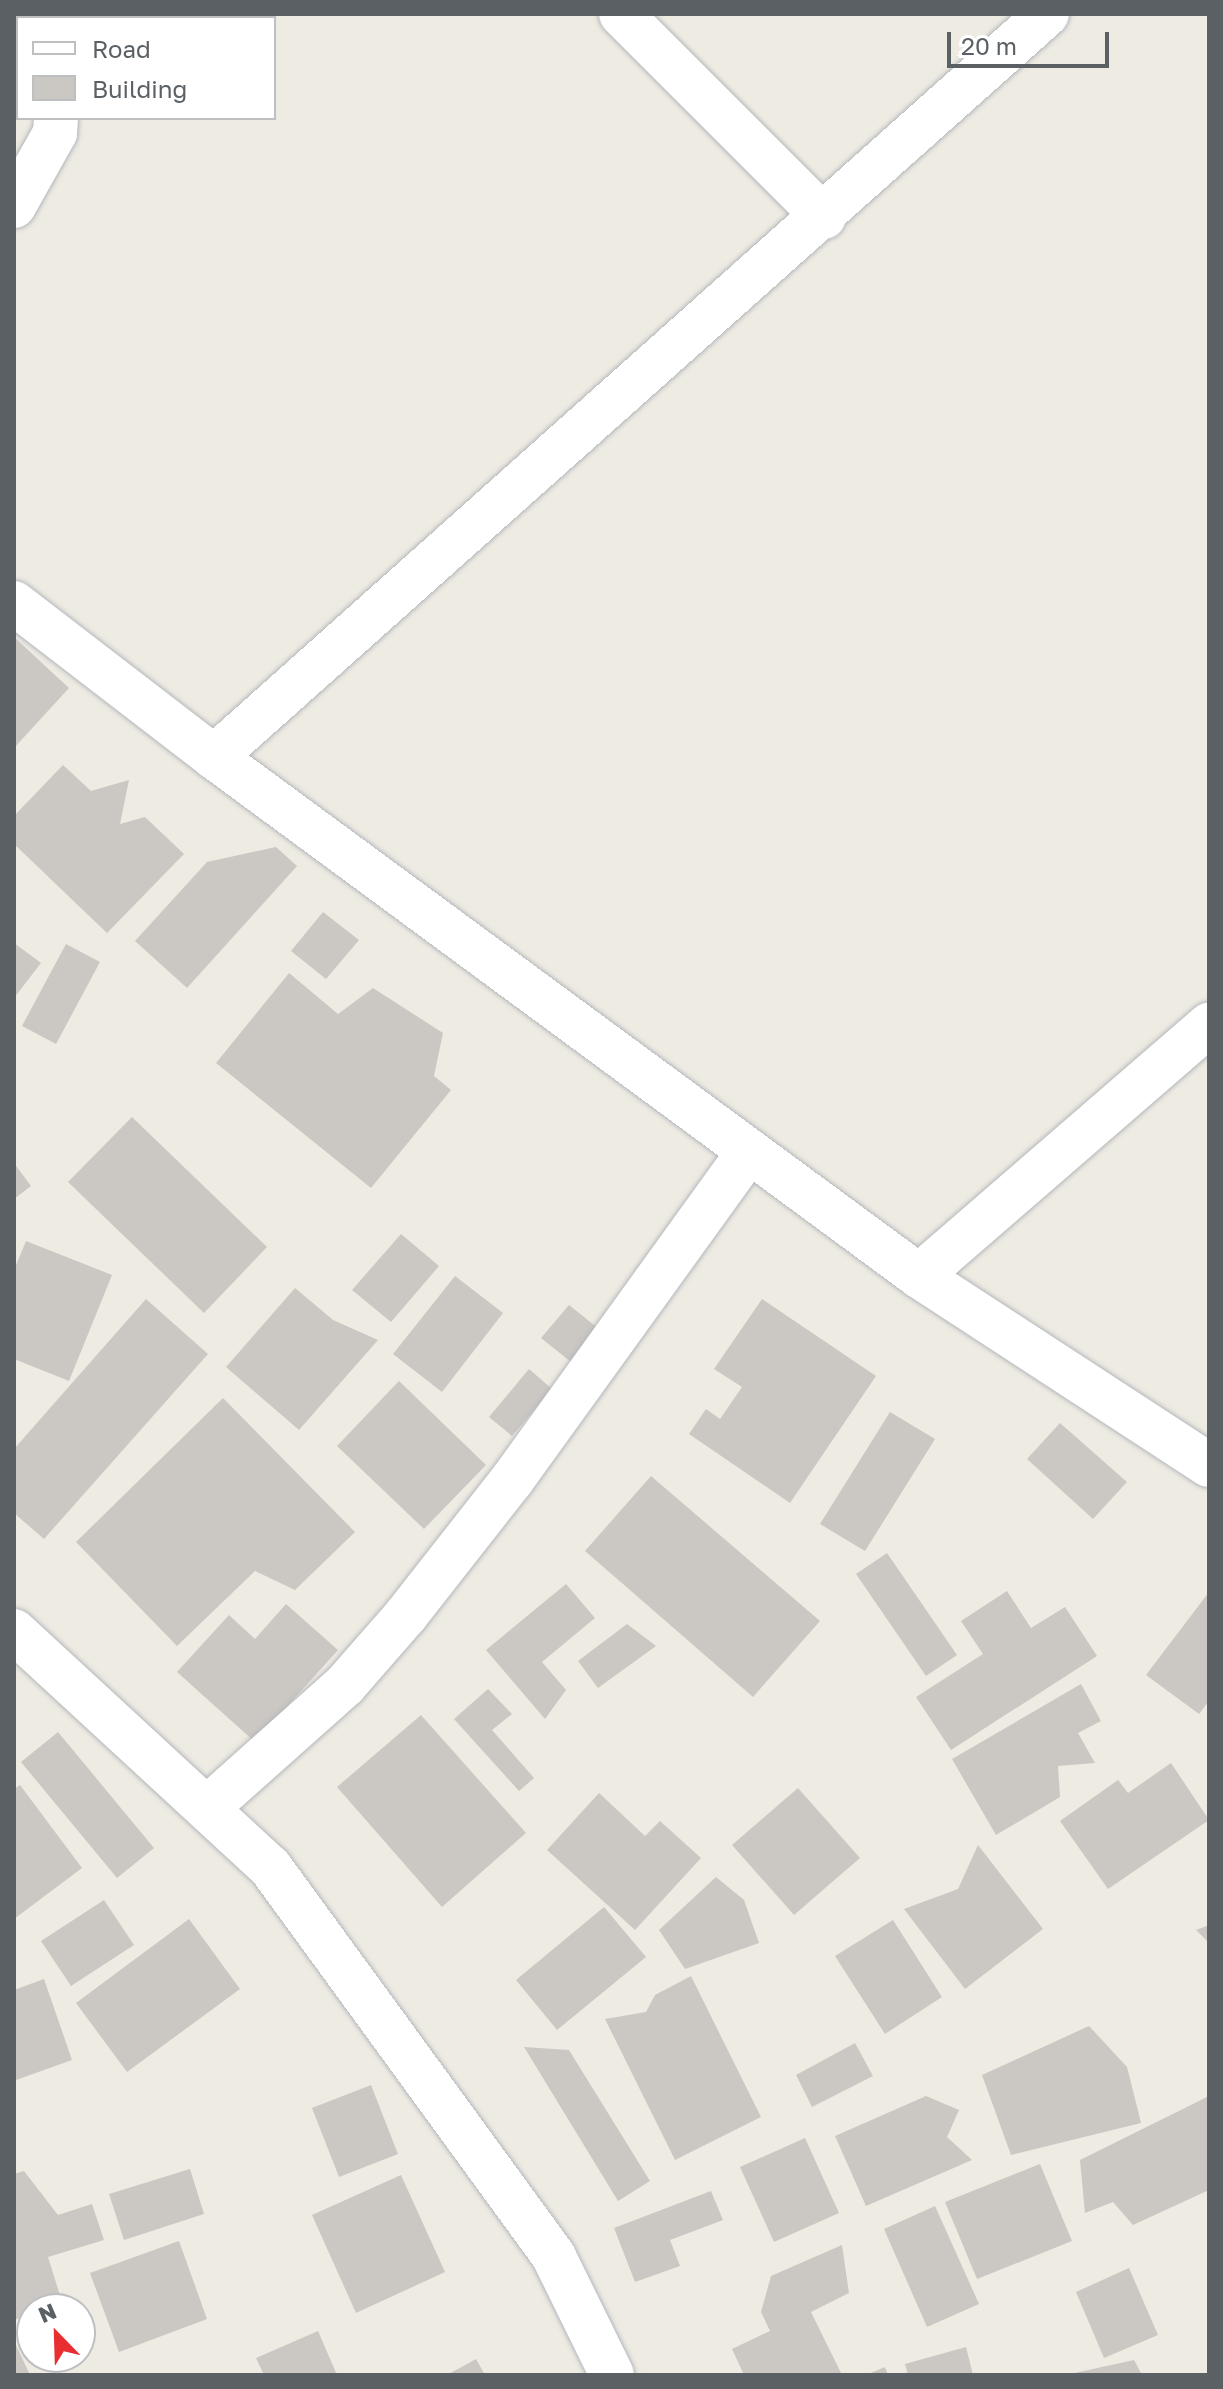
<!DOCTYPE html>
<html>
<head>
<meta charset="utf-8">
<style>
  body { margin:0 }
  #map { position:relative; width:1223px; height:2389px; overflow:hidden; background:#eeebe3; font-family:"Golos Text",sans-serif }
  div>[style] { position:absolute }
  .building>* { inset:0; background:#cbc7c3 }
  .roads { filter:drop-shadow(0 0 2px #b4b7bb) drop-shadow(0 0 2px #b4b7bb) }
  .minor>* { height:44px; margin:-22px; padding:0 22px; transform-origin:22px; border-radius:22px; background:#fff }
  span { translate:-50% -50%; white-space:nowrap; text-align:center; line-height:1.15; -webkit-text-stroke:6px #fff; paint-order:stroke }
  .frame { position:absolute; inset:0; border:16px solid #5b6064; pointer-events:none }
  .legend { position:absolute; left:16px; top:16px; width:260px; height:104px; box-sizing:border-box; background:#fff; border:2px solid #bdbfc1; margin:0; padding:10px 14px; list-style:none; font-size:24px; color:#5b6064 }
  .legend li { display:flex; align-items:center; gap:16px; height:40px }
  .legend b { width:40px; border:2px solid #bdbfc1 }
  .north { position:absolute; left:16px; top:2293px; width:80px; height:80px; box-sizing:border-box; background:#fff; border:2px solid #bdbfc1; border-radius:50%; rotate:337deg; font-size:22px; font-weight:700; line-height:32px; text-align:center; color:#5b6064 }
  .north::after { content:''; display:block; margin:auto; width:28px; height:36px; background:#e92e32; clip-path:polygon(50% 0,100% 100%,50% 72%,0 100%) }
  .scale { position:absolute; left:947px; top:32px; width:162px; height:36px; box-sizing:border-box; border:4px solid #5b6064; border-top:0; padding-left:10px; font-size:24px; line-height:28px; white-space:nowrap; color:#5b6064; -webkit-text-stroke:6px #fff; paint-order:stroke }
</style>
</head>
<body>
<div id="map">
  <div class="building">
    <i style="clip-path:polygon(14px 637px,69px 688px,14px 748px)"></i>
    <i style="clip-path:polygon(63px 765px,91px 791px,129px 780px,120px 824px,145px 817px,184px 854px,107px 933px,14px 844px,14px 816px)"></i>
    <i style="clip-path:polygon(276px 847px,297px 866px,187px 988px,135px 941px,207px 862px)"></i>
    <i style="clip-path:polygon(323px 912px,359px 940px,326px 979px,291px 951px)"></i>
    <i style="clip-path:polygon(14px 943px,41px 963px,14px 998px)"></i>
    <i style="clip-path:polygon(66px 944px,100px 962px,56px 1044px,22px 1026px)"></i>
    <i style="clip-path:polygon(289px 973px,338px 1014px,373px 988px,443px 1033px,434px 1076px,451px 1090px,371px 1188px,216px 1063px)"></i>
    <i style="clip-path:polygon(132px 1117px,267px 1247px,204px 1313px,68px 1182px)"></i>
    <i style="clip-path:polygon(14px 1163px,31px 1186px,14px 1199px)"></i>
    <i style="clip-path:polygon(401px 1234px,439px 1266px,391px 1322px,352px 1290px)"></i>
    <i style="clip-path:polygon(26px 1241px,112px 1275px,69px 1381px,14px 1359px,14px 1270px)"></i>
    <i style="clip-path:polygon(455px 1276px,503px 1313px,442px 1392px,393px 1354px)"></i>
    <i style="clip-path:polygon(295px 1288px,333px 1320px,378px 1340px,299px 1430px,226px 1367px)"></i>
    <i style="clip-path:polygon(146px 1299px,208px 1354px,44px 1539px,14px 1513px,14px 1449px)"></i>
    <i style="clip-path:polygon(762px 1299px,876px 1376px,790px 1503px,689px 1434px,706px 1409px,720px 1419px,742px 1387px,714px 1369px)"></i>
    <i style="clip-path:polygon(569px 1305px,599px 1329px,571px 1362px,541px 1338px)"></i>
    <i style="clip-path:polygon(529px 1369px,552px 1389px,512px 1436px,489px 1417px)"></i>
    <i style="clip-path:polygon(399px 1381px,486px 1465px,424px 1529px,337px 1446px)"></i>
    <i style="clip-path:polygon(223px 1398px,355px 1532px,295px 1590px,255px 1571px,177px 1646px,76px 1542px)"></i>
    <i style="clip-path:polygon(890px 1412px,935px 1439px,865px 1551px,820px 1524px)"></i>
    <i style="clip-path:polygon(1060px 1423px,1127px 1482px,1093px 1519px,1027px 1459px)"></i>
    <i style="clip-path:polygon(651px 1476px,820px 1621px,753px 1697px,585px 1551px)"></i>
    <i style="clip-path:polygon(887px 1553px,957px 1655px,926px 1676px,856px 1574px)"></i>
    <i style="clip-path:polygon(566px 1584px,595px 1618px,542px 1662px,566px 1690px,545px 1719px,486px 1650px)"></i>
    <i style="clip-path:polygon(1007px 1591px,1031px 1628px,1065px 1607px,1097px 1656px,951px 1750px,916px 1697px,983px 1654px,961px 1621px)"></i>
    <i style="clip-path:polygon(1209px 1592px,1209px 1701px,1199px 1714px,1146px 1675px)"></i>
    <i style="clip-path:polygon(286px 1604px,338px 1650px,255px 1742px,177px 1672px,229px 1615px,255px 1639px)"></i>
    <i style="clip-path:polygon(627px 1624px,656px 1646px,598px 1688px,578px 1661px)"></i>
    <i style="clip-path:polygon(1081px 1684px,1101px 1721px,1078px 1733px,1095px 1763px,1058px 1766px,1060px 1797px,996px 1835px,952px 1759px)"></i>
    <i style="clip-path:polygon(488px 1689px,512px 1714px,492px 1730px,534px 1778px,519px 1791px,454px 1719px)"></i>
    <i style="clip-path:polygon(421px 1715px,526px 1833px,442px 1907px,337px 1787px)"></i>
    <i style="clip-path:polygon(58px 1732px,154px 1848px,117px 1878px,21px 1762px)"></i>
    <i style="clip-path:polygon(1171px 1763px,1209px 1820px,1108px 1889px,1060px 1821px,1118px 1780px,1128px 1793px)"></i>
    <i style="clip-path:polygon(20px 1785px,82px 1868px,14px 1919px,14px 1789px)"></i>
    <i style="clip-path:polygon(798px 1788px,860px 1858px,794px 1915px,732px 1845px)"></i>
    <i style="clip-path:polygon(599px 1793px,645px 1836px,660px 1821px,701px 1858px,635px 1930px,547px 1850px)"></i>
    <i style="clip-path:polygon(978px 1845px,1043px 1929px,965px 1989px,904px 1909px,958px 1889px)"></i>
    <i style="clip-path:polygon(716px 1877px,744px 1900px,759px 1943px,685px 1969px,659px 1930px)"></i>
    <i style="clip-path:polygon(104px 1900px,134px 1945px,71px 1986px,41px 1941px)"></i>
    <i style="clip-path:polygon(604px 1907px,646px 1957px,557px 2030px,516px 1980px)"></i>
    <i style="clip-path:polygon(189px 1919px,240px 1989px,127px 2072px,76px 2003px)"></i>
    <i style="clip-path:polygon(893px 1920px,942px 1997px,885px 2034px,835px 1956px)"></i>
    <i style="clip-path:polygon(1209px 1925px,1209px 1943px,1196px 1930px)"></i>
    <i style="clip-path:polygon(691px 1976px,761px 2117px,675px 2160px,605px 2019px,646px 2012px,655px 1995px)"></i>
    <i style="clip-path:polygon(44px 1979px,72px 2060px,16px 2080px,14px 1990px)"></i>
    <i style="clip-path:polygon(1089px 2026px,1127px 2067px,1141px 2123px,1011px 2155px,982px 2075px)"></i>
    <i style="clip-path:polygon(855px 2043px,873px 2076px,812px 2107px,796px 2075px)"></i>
    <i style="clip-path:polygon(524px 2047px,569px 2050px,650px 2181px,618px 2201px)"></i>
    <i style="clip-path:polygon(371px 2085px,398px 2154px,339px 2177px,312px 2108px)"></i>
    <i style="clip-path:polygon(926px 2096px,959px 2110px,947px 2137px,972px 2160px,866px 2206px,835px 2136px)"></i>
    <i style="clip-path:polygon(1209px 2096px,1209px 2190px,1133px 2225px,1113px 2202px,1085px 2213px,1080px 2160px)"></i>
    <i style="clip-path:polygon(805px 2138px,839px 2213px,774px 2242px,740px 2167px)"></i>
    <i style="clip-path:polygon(1040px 2164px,1072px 2241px,977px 2279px,945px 2202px)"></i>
    <i style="clip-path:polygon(190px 2169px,204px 2214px,124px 2240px,109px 2194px)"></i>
    <i style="clip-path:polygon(24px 2171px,58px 2215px,92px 2204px,104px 2240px,48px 2257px,63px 2305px,32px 2309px,32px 2314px,14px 2320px,14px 2174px)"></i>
    <i style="clip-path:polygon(401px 2175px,445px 2272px,356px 2313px,312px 2215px)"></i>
    <i style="clip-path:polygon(711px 2191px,723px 2220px,670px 2240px,680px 2266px,635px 2282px,614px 2228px)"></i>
    <i style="clip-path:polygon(935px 2206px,979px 2304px,927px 2327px,884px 2229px)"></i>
    <i style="clip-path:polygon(179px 2241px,207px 2319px,119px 2352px,90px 2273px)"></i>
    <i style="clip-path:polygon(842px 2245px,849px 2293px,811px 2312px,842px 2375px,744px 2375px,732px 2349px,770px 2331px,761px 2312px,771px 2276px)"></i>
    <i style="clip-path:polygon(1129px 2268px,1158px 2335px,1104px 2358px,1076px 2292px)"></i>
    <i style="clip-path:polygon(318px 2331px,337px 2375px,264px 2375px,256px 2358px)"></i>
    <i style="clip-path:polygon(16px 2345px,30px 2375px,14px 2375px)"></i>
    <i style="clip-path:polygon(966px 2347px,973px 2375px,908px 2375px,905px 2364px)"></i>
    <i style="clip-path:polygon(476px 2359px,485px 2375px,447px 2375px)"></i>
    <i style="clip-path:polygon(1134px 2360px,1142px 2375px,1070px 2375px,1070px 2374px)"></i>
    <i style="clip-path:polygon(885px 2367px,888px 2375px,866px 2375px)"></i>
  </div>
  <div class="roads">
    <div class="minor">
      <i style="left:45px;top:14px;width:4px;rotate:63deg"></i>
      <i style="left:621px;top:14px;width:287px;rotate:45deg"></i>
      <i style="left:14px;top:206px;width:84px;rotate:-60.7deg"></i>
      <i style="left:55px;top:133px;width:15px;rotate:-86deg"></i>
      <i style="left:14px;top:603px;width:252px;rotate:37.6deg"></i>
      <i style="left:214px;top:757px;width:875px;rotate:36.36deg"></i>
      <i style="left:919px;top:1276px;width:346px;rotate:33.1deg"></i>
      <i style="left:214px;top:757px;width:1116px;rotate:-41.73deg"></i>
      <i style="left:919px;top:1276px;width:384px;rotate:-40.9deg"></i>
      <i style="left:14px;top:1631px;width:348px;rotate:42.7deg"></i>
      <i style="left:270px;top:1867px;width:482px;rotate:53.9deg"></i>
      <i style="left:554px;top:2257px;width:131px;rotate:63.8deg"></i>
      <i style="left:207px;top:1808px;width:185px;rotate:-41.7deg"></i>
      <i style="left:345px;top:1685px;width:93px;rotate:-48.9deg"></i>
      <i style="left:406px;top:1615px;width:172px;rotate:-51.9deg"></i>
      <i style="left:512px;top:1480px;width:405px;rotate:-54.2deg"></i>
    </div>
  </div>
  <div class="frame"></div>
  <ul class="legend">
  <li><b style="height:10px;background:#fff"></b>Road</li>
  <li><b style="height:22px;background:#cbc7c3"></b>Building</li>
  </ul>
  <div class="north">N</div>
  <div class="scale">20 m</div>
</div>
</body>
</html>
